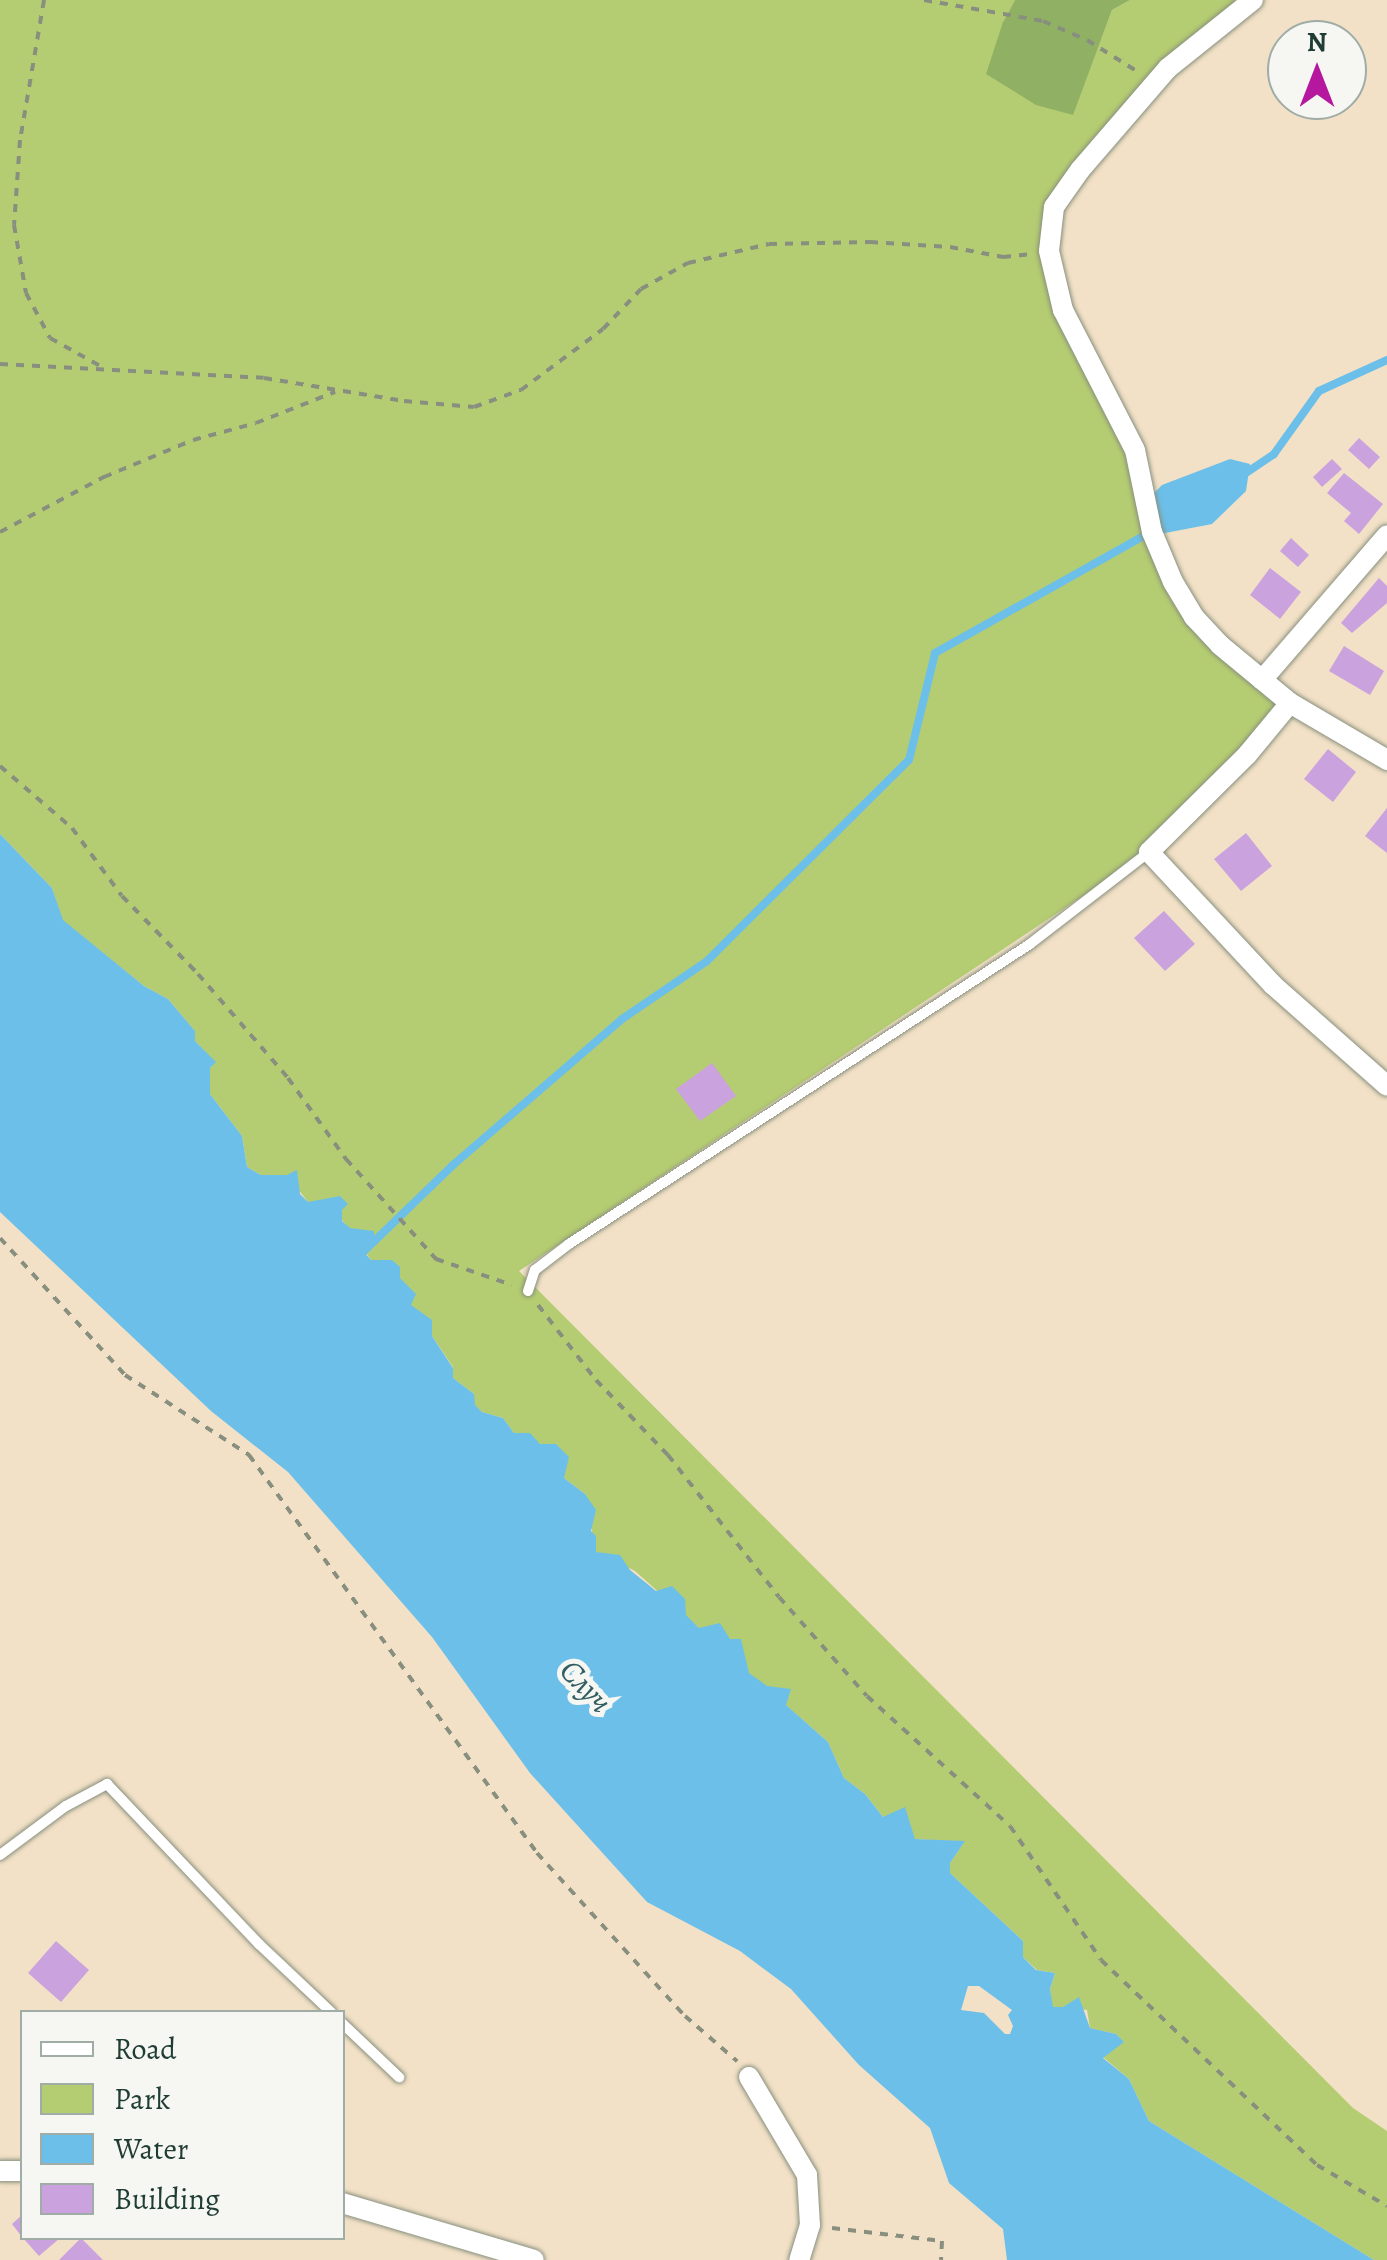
<!DOCTYPE html>
<html>
<head>
<meta charset="utf-8">
<style>
  body { margin:0 }
  #map { position:relative; width:1387px; height:2260px; overflow:hidden; background:#f2e1c7; font-family:Alegreya,serif }
  div>[style] { position:absolute }
  .green>* { inset:0; background:#b5cd72 }
  .forest>* { inset:0; background:#90b064 }
  .water>* { inset:0; background:#6cbfe8 }
  .stream>* { height:8px; margin:-4px; padding:0 4px; transform-origin:4px; border-radius:4px; background:#6cbfe8 }
  .building>* { inset:0; background:#caa2dd }
  .path>* { height:4px; margin-top:-2px; transform-origin:0; background:repeating-linear-gradient(90deg,#888f7e 0 8px,transparent 0 16px) }
  .roads { filter:drop-shadow(0 0 2px #888f7e) drop-shadow(0 0 2px #888f7e) }
  .service>* { height:10px; margin:-5px; padding:0 5px; transform-origin:5px; border-radius:5px; background:#fff }
  .minor>* { height:20px; margin:-10px; padding:0 10px; transform-origin:10px; border-radius:10px; background:#fff }
  span { translate:-50% -50%; white-space:nowrap; text-align:center; line-height:1.15; -webkit-text-stroke:10px #f6f6f2; paint-order:stroke }
  .water-label { font-size:32px; color:#325e61; font-style:italic }
  .legend { position:absolute; left:20px; top:2010px; width:325px; height:230px; box-sizing:border-box; background:#f6f6f2; border:2px solid #a0aca6; margin:0; padding:12px 18px; list-style:none; font-size:30px; color:#1f3d34 }
  .legend li { display:flex; align-items:center; gap:20px; height:50px }
  .legend b { width:50px; border:2px solid #a0aca6 }
  .north { position:absolute; left:1267px; top:20px; width:100px; height:100px; box-sizing:border-box; background:#f6f6f2; border:2px solid #a0aca6; border-radius:50%; rotate:0deg; font-size:28px; font-weight:700; line-height:40px; text-align:center; color:#1f3d34 }
  .north::after { content:''; display:block; margin:auto; width:35px; height:45px; background:#b5179e; clip-path:polygon(50% 0,100% 100%,50% 72%,0 100%) }
</style>
</head>
<body>
<div id="map">
  <div class="green">
    <i style="clip-path:polygon(0 0,1015px 0,1003px 22px,1072px 115px,1112px 10px,1130px 0,1253px 0,1167px 68px,1054px 207px,1063px 310px,1135px 450px,1173px 582px,1290px 703px,1149px 852px,519px 1271px,1353px 2108px,1387px 2131px,1387px 2260px,1374px 2260px,1149px 2121px,1129px 2079px,1103px 2057px,1123px 2042px,1116px 2034px,1090px 2028px,1087px 2010px,1052px 2007px,1050px 1989px,1055px 1973px,1037px 1970px,1023px 1957px,1023px 1941px,950px 1873px,950px 1863px,964px 1842px,915px 1839px,907px 1826px,884px 1818px,865px 1794px,844px 1778px,828px 1742px,749px 1673px,731px 1639px,699px 1628px,635px 1571px,596px 1552px,585px 1494px,564px 1478px,540px 1444px,514px 1433px,503px 1418px,482px 1412px,474px 1405px,474px 1394px,453px 1378px,453px 1367px,411px 1305px,392px 1260px,371px 1260px,342px 1220px,342px 1210px,308px 1202px,287px 1175px,261px 1175px,247px 1167px,242px 1136px,210px 1094px,210px 1068px,215px 1062px,195px 1041px,194px 1030px,168px 999px,144px 986px,62px 920px,52px 888px,0 834px)"></i>
  </div>
  <div class="forest">
    <i style="clip-path:polygon(1015px 0,1130px 0,1112px 10px,1073px 115px,1036px 105px,986px 74px,1003px 22px)"></i>
  </div>
  <div class="water">
    <i style="clip-path:polygon(1230px 459px,1250px 464px,1246px 491px,1212px 524px,1160px 534px,1152px 495px,1162px 485px)"></i>
    <i style="clip-path:polygon(evenodd,0 834px,52px 888px,63px 920px,144px 986px,168px 999px,195px 1031px,195px 1041px,216px 1062px,210px 1068px,210px 1094px,242px 1136px,247px 1167px,261px 1175px,287px 1175px,297px 1170px,300px 1194px,308px 1202px,340px 1196px,348px 1204px,342px 1210px,342px 1221px,350px 1228px,374px 1231px,374px 1241px,364px 1252px,371px 1260px,392px 1260px,400px 1267px,400px 1278px,416px 1294px,411px 1305px,432px 1320px,432px 1336px,453px 1368px,453px 1378px,474px 1394px,475px 1405px,482px 1412px,503px 1418px,514px 1433px,530px 1433px,540px 1444px,556px 1444px,569px 1457px,564px 1478px,585px 1494px,596px 1510px,591px 1531px,596px 1536px,596px 1552px,620px 1555px,630px 1570px,656px 1591px,672px 1586px,685px 1599px,686px 1615px,699px 1628px,720px 1623px,730px 1639px,741px 1639px,749px 1673px,767px 1686px,791px 1689px,786px 1705px,828px 1742px,844px 1778px,865px 1794px,883px 1817px,905px 1807px,915px 1839px,965px 1841px,950px 1863px,950px 1873px,1023px 1941px,1023px 1957px,1036px 1970px,1055px 1973px,1050px 1989px,1053px 2007px,1063px 2007px,1079px 1997px,1090px 2028px,1116px 2034px,1124px 2042px,1103px 2058px,1129px 2079px,1149px 2121px,1374px 2260px,1007px 2260px,1003px 2229px,949px 2183px,930px 2128px,859px 2065px,791px 1989px,740px 1951px,647px 1902px,530px 1773px,432px 1637px,288px 1472px,211px 1411px,0 1212px,0 834px,968px 1986px,979px 1986px,1012px 2010px,1008px 2015px,1013px 2026px,1010px 2034px,1005px 2034px,984px 2013px,961px 2010px,968px 1986px)"></i>
  </div>
  <div class="stream">
    <i style="left:1243px;top:475px;width:37px;rotate:-34deg"></i>
    <i style="left:1274px;top:454px;width:77px;rotate:-54.5deg"></i>
    <i style="left:1319px;top:391px;width:75px;rotate:-24.5deg"></i>
    <i style="left:363px;top:1252px;width:125px;rotate:-44deg"></i>
    <i style="left:453px;top:1165px;width:223px;rotate:-40.8deg"></i>
    <i style="left:622px;top:1019px;width:103px;rotate:-34.3deg"></i>
    <i style="left:707px;top:961px;width:285px;rotate:-44.9deg"></i>
    <i style="left:909px;top:760px;width:110px;rotate:-76.3deg"></i>
    <i style="left:935px;top:653px;width:237px;rotate:-29.3deg"></i>
  </div>
  <div class="building">
    <i style="clip-path:polygon(1359px 438px,1380px 457px,1369px 469px,1348px 450px)"></i>
    <i style="clip-path:polygon(1332px 459px,1342px 469px,1322px 487px,1313px 477px)"></i>
    <i style="clip-path:polygon(1344px 473px,1383px 504px,1359px 534px,1344px 521px,1351px 513px,1327px 493px)"></i>
    <i style="clip-path:polygon(1291px 538px,1309px 555px,1298px 567px,1280px 551px)"></i>
    <i style="clip-path:polygon(1270px 568px,1301px 592px,1280px 619px,1250px 595px)"></i>
    <i style="clip-path:polygon(1379px 578px,1387px 586px,1387px 603px,1352px 633px,1341px 623px)"></i>
    <i style="clip-path:polygon(1344px 646px,1384px 671px,1370px 695px,1329px 671px)"></i>
    <i style="clip-path:polygon(1328px 749px,1356px 772px,1333px 802px,1304px 779px)"></i>
    <i style="clip-path:polygon(1387px 808px,1387px 853px,1365px 836px)"></i>
    <i style="clip-path:polygon(1246px 833px,1272px 866px,1241px 891px,1214px 859px)"></i>
    <i style="clip-path:polygon(1164px 911px,1195px 944px,1165px 971px,1134px 938px)"></i>
    <i style="clip-path:polygon(712px 1063px,736px 1096px,700px 1121px,676px 1089px)"></i>
    <i style="clip-path:polygon(56px 1941px,89px 1970px,61px 2002px,28px 1973px)"></i>
    <i style="clip-path:polygon(22px 2215px,22px 2237px,12px 2224px)"></i>
    <i style="clip-path:polygon(23px 2238px,60px 2238px,39px 2256px)"></i>
    <i style="clip-path:polygon(81px 2238px,103px 2260px,59px 2260px)"></i>
  </div>
  <div class="path">
    <i style="left:44px;top:0;width:142px;rotate:99.7deg"></i>
    <i style="left:20px;top:140px;width:85px;rotate:94deg"></i>
    <i style="left:14px;top:225px;width:69px;rotate:80deg"></i>
    <i style="left:26px;top:293px;width:51px;rotate:61.9deg"></i>
    <i style="left:50px;top:338px;width:60px;rotate:29.1deg"></i>
    <i style="left:924px;top:0;width:121px;rotate:10deg"></i>
    <i style="left:1043px;top:21px;width:48px;rotate:23.4deg"></i>
    <i style="left:1087px;top:40px;width:57px;rotate:32deg"></i>
    <i style="left:0;top:364px;width:264px;rotate:3deg"></i>
    <i style="left:264px;top:378px;width:142px;rotate:9.3deg"></i>
    <i style="left:404px;top:401px;width:70px;rotate:4.9deg"></i>
    <i style="left:474px;top:407px;width:50px;rotate:-19.9deg"></i>
    <i style="left:521px;top:390px;width:102px;rotate:-36.6deg"></i>
    <i style="left:603px;top:329px;width:55px;rotate:-46.5deg"></i>
    <i style="left:641px;top:289px;width:54px;rotate:-29deg"></i>
    <i style="left:688px;top:263px;width:83px;rotate:-13.2deg"></i>
    <i style="left:769px;top:244px;width:101px;rotate:-1.1deg"></i>
    <i style="left:870px;top:242px;width:80px;rotate:3.6deg"></i>
    <i style="left:950px;top:247px;width:54px;rotate:10.7deg"></i>
    <i style="left:1003px;top:257px;width:27px;rotate:-6deg"></i>
    <i style="left:0;top:532px;width:118px;rotate:-27.9deg"></i>
    <i style="left:104px;top:477px;width:96px;rotate:-22.6deg"></i>
    <i style="left:193px;top:440px;width:65px;rotate:-15.1deg"></i>
    <i style="left:256px;top:423px;width:85px;rotate:-21.4deg"></i>
    <i style="left:0;top:766px;width:95px;rotate:40.7deg"></i>
    <i style="left:72px;top:828px;width:84px;rotate:53.7deg"></i>
    <i style="left:122px;top:896px;width:109px;rotate:45.7deg"></i>
    <i style="left:198px;top:974px;width:138px;rotate:49.1deg"></i>
    <i style="left:288px;top:1078px;width:100px;rotate:54.4deg"></i>
    <i style="left:346px;top:1159px;width:135px;rotate:48deg"></i>
    <i style="left:436px;top:1259px;width:80px;rotate:18.9deg"></i>
    <i style="left:0;top:1238px;width:185px;rotate:47.6deg"></i>
    <i style="left:125px;top:1375px;width:148px;rotate:32.8deg"></i>
    <i style="left:249px;top:1455px;width:491px;rotate:54.1deg"></i>
    <i style="left:537px;top:1853px;width:220px;rotate:47.8deg"></i>
    <i style="left:685px;top:2016px;width:69px;rotate:40.9deg"></i>
    <i style="left:538px;top:1305px;width:95px;rotate:52.3deg"></i>
    <i style="left:596px;top:1380px;width:104px;rotate:46.2deg"></i>
    <i style="left:668px;top:1455px;width:180px;rotate:52deg"></i>
    <i style="left:779px;top:1597px;width:132px;rotate:48.4deg"></i>
    <i style="left:867px;top:1696px;width:193px;rotate:42.3deg"></i>
    <i style="left:1010px;top:1826px;width:162px;rotate:55.8deg"></i>
    <i style="left:1101px;top:1960px;width:298px;rotate:43.5deg"></i>
    <i style="left:1317px;top:2165px;width:81px;rotate:30.4deg"></i>
    <i style="left:832px;top:2228px;width:111px;rotate:6.7deg"></i>
    <i style="left:942px;top:2241px;width:19px;rotate:93deg"></i>
  </div>
  <div class="roads">
    <div class="service">
      <i style="left:528px;top:1291px;width:22px;rotate:-72deg"></i>
      <i style="left:535px;top:1270px;width:43px;rotate:-37.4deg"></i>
      <i style="left:569px;top:1244px;width:550px;rotate:-33.05deg"></i>
      <i style="left:1030px;top:944px;width:150px;rotate:-37.7deg"></i>
      <i style="left:0;top:1855px;width:82px;rotate:-36.6deg"></i>
      <i style="left:66px;top:1806px;width:47px;rotate:-28.2deg"></i>
      <i style="left:107px;top:1784px;width:221px;rotate:46.5deg"></i>
      <i style="left:259px;top:1944px;width:99px;rotate:43.4deg"></i>
      <i style="left:342px;top:2023px;width:79px;rotate:43.5deg"></i>
    </div>
    <div class="minor">
      <i style="left:1253px;top:0;width:109px;rotate:141.3deg"></i>
      <i style="left:1168px;top:68px;width:135px;rotate:130.8deg"></i>
      <i style="left:1080px;top:170px;width:45px;rotate:125.1deg"></i>
      <i style="left:1054px;top:207px;width:44px;rotate:96.5deg"></i>
      <i style="left:1049px;top:251px;width:61px;rotate:76.7deg"></i>
      <i style="left:1063px;top:310px;width:157px;rotate:62.8deg"></i>
      <i style="left:1135px;top:450px;width:84px;rotate:78.3deg"></i>
      <i style="left:1152px;top:532px;width:54px;rotate:67.2deg"></i>
      <i style="left:1173px;top:582px;width:41px;rotate:59deg"></i>
      <i style="left:1194px;top:617px;width:38px;rotate:47deg"></i>
      <i style="left:1220px;top:645px;width:91px;rotate:39.6deg"></i>
      <i style="left:1290px;top:703px;width:113px;rotate:30.4deg"></i>
      <i style="left:1262px;top:680px;width:191px;rotate:-49.2deg"></i>
      <i style="left:1290px;top:703px;width:67px;rotate:129.6deg"></i>
      <i style="left:1247px;top:755px;width:138px;rotate:135.3deg"></i>
      <i style="left:1149px;top:852px;width:182px;rotate:47deg"></i>
      <i style="left:1273px;top:985px;width:152px;rotate:41.5deg"></i>
      <i style="left:749px;top:2077px;width:114px;rotate:59.4deg"></i>
      <i style="left:807px;top:2175px;width:50px;rotate:86.6deg"></i>
      <i style="left:810px;top:2225px;width:37px;rotate:107deg"></i>
      <i style="left:0;top:2171px;width:22px"></i>
      <i style="left:342px;top:2203px;width:200px;rotate:16.5deg"></i>
    </div>
  </div>
  <div class="water-label">
    <span style="left:586px;top:1686px;rotate:47deg">Случ</span>
  </div>
  <ul class="legend">
  <li><b style="height:12px;background:#fff"></b>Road</li>
  <li><b style="height:28px;background:#b5cd72"></b>Park</li>
  <li><b style="height:28px;background:#6cbfe8"></b>Water</li>
  <li><b style="height:28px;background:#caa2dd"></b>Building</li>
  </ul>
  <div class="north">N</div>
</div>
</body>
</html>
